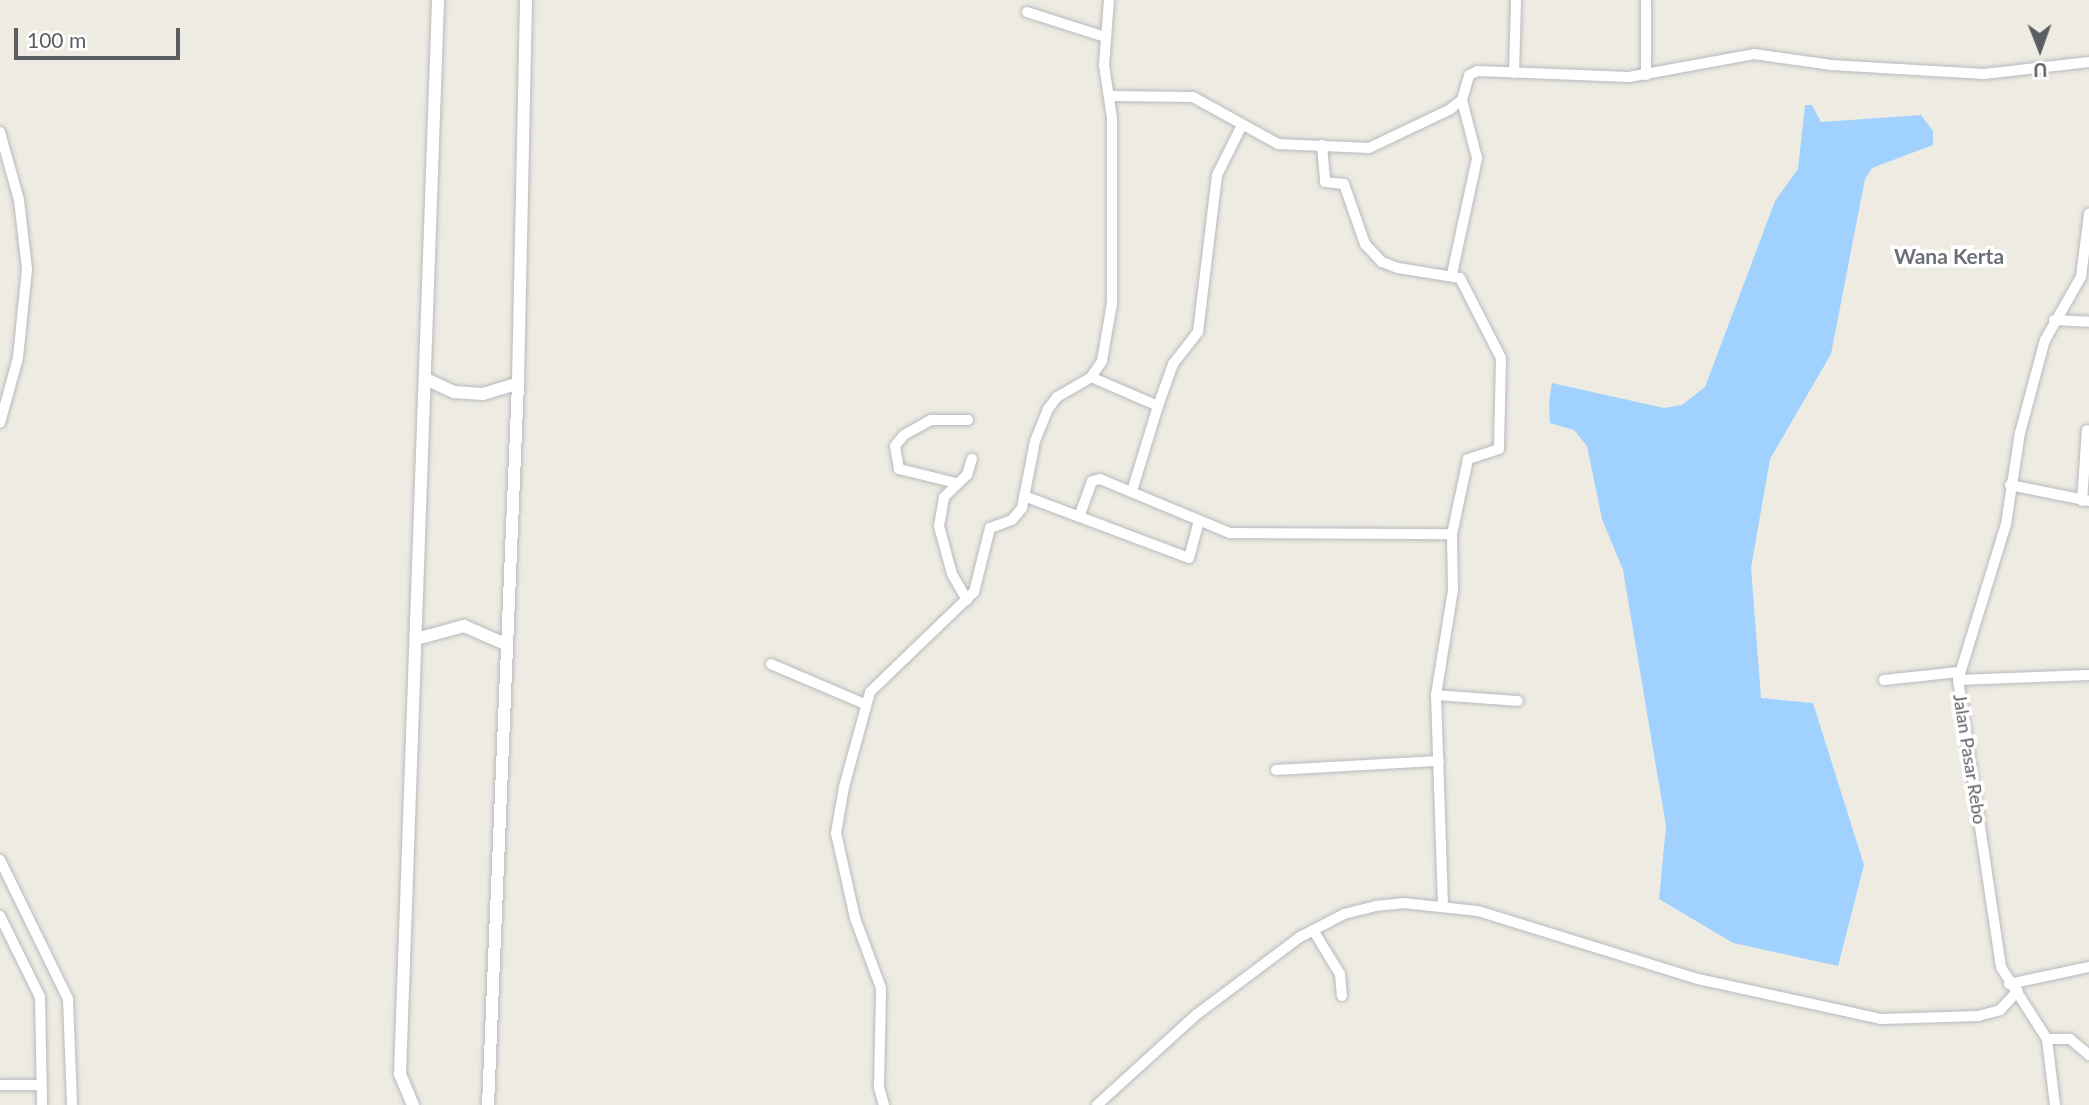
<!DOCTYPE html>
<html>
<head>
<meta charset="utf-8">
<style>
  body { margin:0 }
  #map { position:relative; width:2089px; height:1105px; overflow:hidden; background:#eeece2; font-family:Lato,sans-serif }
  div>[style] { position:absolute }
  .water>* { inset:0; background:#a1d2ff }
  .roads { filter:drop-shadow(0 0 2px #b7babf) drop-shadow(0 0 2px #b7babf) }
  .minor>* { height:10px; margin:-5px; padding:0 5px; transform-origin:5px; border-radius:5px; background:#fff }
  .tertiary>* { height:12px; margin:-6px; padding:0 6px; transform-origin:6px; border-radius:6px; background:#fff }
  span { translate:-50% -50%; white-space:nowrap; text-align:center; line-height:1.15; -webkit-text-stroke:7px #fff; paint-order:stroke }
  .street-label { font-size:18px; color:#5a5e63 }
  .quarter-label { font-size:21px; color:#6b7076; font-weight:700 }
  .north { position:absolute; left:2005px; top:14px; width:70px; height:70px; -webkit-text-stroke:5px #fff; paint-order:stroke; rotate:179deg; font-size:19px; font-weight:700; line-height:28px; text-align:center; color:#5a5e63 }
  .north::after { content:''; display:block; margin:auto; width:24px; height:32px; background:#5a5e63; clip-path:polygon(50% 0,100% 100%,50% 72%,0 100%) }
  .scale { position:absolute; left:14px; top:28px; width:166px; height:32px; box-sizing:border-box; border:4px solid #5a5e63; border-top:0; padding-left:9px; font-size:21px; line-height:24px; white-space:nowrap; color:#5a5e63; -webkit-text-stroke:5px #fff; paint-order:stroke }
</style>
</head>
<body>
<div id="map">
  <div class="water">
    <i style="clip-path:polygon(1805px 105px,1812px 105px,1821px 122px,1921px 115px,1933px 131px,1933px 145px,1872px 168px,1865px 179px,1831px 354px,1770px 459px,1751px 568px,1761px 698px,1813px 703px,1864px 865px,1838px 966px,1733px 943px,1659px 899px,1666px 826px,1623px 570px,1602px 519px,1587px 446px,1574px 430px,1550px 423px,1549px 402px,1552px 383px,1664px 408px,1682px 405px,1705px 387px,1775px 201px,1798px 169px)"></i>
  </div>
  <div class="roads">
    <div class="minor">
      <i style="left:1646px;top:0;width:75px;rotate:90deg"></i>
      <i style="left:1027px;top:12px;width:82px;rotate:17.8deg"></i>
      <i style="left:1514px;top:73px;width:73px;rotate:-88.4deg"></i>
      <i style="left:1109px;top:96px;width:84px;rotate:0.7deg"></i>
      <i style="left:1193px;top:97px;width:97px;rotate:28.9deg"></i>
      <i style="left:1278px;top:144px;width:91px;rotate:2.5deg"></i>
      <i style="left:1369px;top:148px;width:89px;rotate:-25.4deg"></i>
      <i style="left:1449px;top:110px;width:16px;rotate:-38deg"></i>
      <i style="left:1462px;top:100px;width:26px;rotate:-74deg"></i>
      <i style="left:1469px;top:75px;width:10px;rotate:-24deg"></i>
      <i style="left:1478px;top:71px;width:151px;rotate:2.3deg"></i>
      <i style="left:1629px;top:77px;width:127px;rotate:-10.4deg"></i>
      <i style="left:1754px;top:54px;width:78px;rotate:8.1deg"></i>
      <i style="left:1831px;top:65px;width:153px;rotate:3.4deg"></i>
      <i style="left:1984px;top:74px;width:106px;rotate:-6.5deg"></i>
      <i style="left:0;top:132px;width:71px;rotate:74.4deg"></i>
      <i style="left:19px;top:200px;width:69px;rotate:83.4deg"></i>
      <i style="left:27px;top:269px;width:89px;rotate:95.8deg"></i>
      <i style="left:18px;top:358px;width:67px;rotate:105.5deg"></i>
      <i style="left:1322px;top:145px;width:37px;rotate:85deg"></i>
      <i style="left:1325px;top:182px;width:19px;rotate:6deg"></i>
      <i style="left:1344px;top:184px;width:64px;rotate:70.7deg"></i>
      <i style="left:1365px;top:244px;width:25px;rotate:47deg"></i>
      <i style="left:1382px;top:262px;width:17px;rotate:21deg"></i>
      <i style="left:1398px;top:268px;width:63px;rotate:9.2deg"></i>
      <i style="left:1460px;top:278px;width:90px;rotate:62.9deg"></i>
      <i style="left:1501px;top:358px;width:91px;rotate:91.3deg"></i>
      <i style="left:1499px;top:449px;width:33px;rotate:162deg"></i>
      <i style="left:1468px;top:459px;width:77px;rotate:102deg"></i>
      <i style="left:1452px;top:534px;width:56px;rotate:89deg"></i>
      <i style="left:1453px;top:590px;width:106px;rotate:99.2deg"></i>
      <i style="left:1436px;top:695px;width:211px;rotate:88.1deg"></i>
      <i style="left:1452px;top:274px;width:119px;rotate:-77.8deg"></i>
      <i style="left:1477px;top:158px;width:60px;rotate:-104.5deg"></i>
      <i style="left:2054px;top:320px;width:35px;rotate:3deg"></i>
      <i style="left:1091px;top:377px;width:73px;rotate:23.4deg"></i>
      <i style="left:1158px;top:406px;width:89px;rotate:107deg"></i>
      <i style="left:1158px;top:406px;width:45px;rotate:-70.3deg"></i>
      <i style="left:1173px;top:364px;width:41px;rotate:-52deg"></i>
      <i style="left:1198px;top:332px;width:158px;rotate:-83.1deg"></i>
      <i style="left:1217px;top:175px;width:54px;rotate:-63.4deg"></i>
      <i style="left:956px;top:483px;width:59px;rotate:-166.2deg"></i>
      <i style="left:899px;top:469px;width:23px;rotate:-100deg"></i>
      <i style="left:895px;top:446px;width:14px;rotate:-51deg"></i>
      <i style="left:904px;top:435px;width:31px;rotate:-29deg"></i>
      <i style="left:931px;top:420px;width:37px"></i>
      <i style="left:2010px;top:485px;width:81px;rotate:11.4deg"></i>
      <i style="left:1024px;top:496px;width:176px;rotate:20.6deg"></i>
      <i style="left:1189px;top:558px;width:35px;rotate:-75deg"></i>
      <i style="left:2082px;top:501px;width:71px;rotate:-86deg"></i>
      <i style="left:1079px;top:517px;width:38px;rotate:-70deg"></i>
      <i style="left:1092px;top:481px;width:8px;rotate:-14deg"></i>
      <i style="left:1100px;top:479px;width:141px;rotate:22.6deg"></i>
      <i style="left:1230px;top:533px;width:222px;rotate:0.3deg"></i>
      <i style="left:967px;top:600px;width:30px;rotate:-120deg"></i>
      <i style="left:952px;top:574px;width:50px;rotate:-105.2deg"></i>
      <i style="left:939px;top:526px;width:29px;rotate:-80deg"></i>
      <i style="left:944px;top:497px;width:32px;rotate:-44deg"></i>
      <i style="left:967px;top:475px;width:17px;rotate:-73deg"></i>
      <i style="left:771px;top:664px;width:102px;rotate:23.1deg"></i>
      <i style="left:1884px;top:680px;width:75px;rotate:-6.1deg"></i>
      <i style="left:1958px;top:680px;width:131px;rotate:-2.2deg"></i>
      <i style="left:1436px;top:695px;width:82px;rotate:4.2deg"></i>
      <i style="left:1276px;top:770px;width:163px;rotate:-3.2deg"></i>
      <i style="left:0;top:860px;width:155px;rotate:63.9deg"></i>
      <i style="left:68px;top:999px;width:106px;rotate:87.8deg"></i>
      <i style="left:0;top:916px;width:90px;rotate:63.7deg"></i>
      <i style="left:40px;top:997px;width:108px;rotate:88.9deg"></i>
      <i style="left:1313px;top:930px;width:52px;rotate:58.5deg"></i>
      <i style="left:1340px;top:974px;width:22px;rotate:85deg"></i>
      <i style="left:2009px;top:984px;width:82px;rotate:-12deg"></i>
      <i style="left:2047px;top:1039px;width:23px"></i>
      <i style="left:2070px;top:1039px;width:25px;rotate:40deg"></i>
      <i style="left:0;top:1085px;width:41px"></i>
      <i style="left:884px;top:1105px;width:19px;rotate:-106deg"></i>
      <i style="left:879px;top:1087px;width:99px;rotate:-88.8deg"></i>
      <i style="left:881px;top:988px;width:75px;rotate:-110.4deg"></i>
      <i style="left:855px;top:918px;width:87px;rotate:-102.6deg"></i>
      <i style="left:836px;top:833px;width:47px;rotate:-80.1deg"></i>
      <i style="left:844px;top:787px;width:98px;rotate:-74.7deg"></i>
      <i style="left:870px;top:692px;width:144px;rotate:-43.9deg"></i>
      <i style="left:974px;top:592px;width:66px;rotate:-76deg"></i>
      <i style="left:990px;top:528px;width:23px;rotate:-20deg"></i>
      <i style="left:1012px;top:520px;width:16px;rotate:-50deg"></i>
      <i style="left:1022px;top:508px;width:68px;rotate:-79deg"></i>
      <i style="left:1035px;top:441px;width:35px;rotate:-68deg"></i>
      <i style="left:1048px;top:409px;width:15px;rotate:-53deg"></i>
      <i style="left:1057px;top:397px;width:39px;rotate:-30deg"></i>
      <i style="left:1091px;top:377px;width:19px;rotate:-55deg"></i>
      <i style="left:1102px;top:361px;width:59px;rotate:-80.2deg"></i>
      <i style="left:1112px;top:303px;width:185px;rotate:-90deg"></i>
      <i style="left:1112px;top:118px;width:54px;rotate:-98.6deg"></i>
      <i style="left:1104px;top:65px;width:65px;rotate:-85.6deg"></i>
      <i style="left:1097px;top:1105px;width:134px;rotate:-42.3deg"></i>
      <i style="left:1196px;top:1015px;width:130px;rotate:-36.9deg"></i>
      <i style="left:1300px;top:937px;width:50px;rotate:-27.6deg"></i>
      <i style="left:1344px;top:914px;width:33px;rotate:-14deg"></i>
      <i style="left:1376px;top:906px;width:27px;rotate:-6deg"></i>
      <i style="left:1403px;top:903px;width:75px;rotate:6.1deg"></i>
      <i style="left:1478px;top:911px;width:230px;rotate:17.2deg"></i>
      <i style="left:1698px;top:979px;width:187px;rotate:12.3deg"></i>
      <i style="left:1881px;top:1019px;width:97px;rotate:-1.8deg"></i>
      <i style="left:1978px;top:1016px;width:23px;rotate:-15deg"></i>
      <i style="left:2000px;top:1010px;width:26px;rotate:-47deg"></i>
      <i style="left:2055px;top:1105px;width:66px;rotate:-96.9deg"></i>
      <i style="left:2047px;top:1039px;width:85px;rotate:-122.6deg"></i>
      <i style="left:2001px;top:967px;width:290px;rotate:-98.5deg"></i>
      <i style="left:1958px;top:680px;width:163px;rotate:-72.9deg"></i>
      <i style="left:2006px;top:524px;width:92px;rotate:-81.3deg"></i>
      <i style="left:2020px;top:433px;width:96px;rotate:-75deg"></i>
      <i style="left:2045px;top:340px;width:73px;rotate:-60.3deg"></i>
      <i style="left:2081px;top:277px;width:64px;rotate:-82.8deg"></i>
    </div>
    <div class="tertiary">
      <i style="left:428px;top:380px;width:29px;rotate:25deg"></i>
      <i style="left:454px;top:392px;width:29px;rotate:4deg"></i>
      <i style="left:483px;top:394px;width:37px;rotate:-17deg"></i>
      <i style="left:420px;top:638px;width:46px;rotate:-15.3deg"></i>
      <i style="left:464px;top:626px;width:45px;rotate:23.7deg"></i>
      <i style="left:413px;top:1105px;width:34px;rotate:-113deg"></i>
      <i style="left:400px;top:1074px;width:1075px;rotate:-87.97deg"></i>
      <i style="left:488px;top:1105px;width:723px;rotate:-87.62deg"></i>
      <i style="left:518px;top:383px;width:383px;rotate:-88.8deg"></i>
    </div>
  </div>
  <div class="street-label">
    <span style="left:1970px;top:759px;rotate:81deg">Jalan Pasar Rebo</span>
  </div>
  <div class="quarter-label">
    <span style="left:1949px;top:256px">Wana Kerta</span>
  </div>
  <div class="north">U</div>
  <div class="scale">100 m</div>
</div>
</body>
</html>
